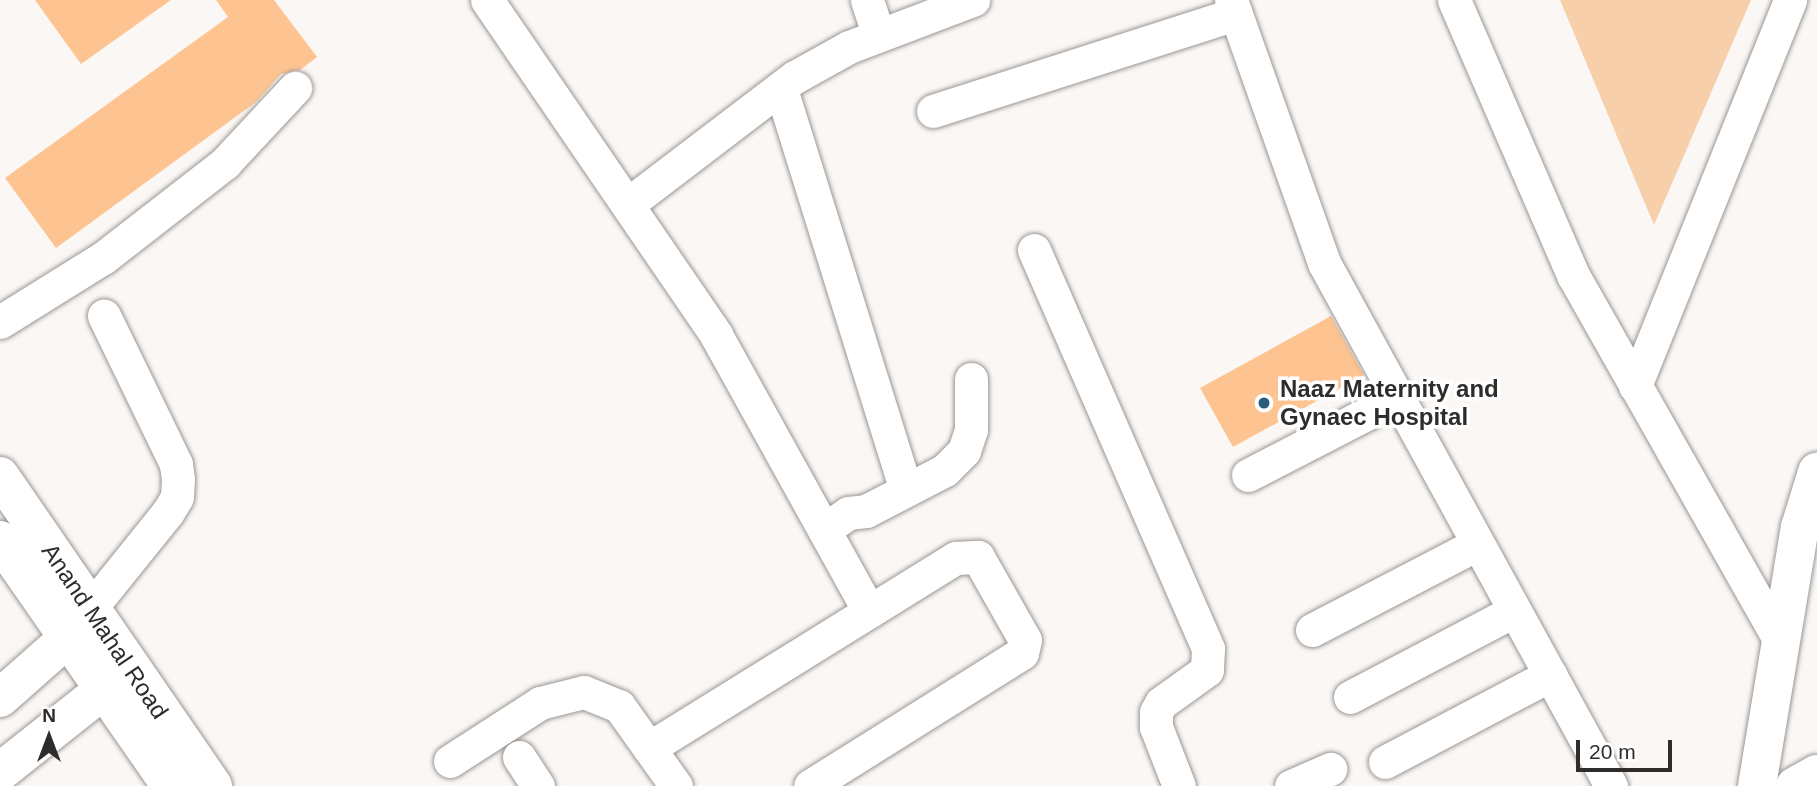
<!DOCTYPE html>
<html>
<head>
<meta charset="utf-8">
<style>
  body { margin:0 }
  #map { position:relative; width:1817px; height:786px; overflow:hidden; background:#fbf7f4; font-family:Arial,sans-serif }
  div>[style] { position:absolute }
  .green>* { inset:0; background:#f8cfab }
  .building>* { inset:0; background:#fdc492 }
  .roads { filter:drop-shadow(0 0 2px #9a9693) drop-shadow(0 0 2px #9a9693) }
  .street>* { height:33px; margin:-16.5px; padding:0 16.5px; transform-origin:16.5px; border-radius:16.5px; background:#fff }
  .secondary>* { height:38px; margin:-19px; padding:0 19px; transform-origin:19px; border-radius:19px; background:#fff }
  .primary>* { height:38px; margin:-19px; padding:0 19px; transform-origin:19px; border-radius:19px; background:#fff }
  .highway>* { height:38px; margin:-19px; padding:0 19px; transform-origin:19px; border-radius:19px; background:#fff }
  .dots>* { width:19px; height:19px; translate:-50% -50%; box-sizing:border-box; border:4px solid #fff; border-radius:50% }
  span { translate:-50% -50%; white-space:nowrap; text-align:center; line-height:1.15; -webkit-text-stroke:7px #fff; paint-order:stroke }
  .poi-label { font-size:24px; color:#2e2d2b; font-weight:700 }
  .left { translate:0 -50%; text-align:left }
  .street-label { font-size:24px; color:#2e2d2b }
  .north { position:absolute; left:14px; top:702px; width:70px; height:70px; -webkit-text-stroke:5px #fff; paint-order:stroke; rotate:0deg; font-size:19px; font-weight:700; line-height:28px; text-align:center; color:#2e2d2b }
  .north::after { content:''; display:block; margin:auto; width:24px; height:32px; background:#2e2d2b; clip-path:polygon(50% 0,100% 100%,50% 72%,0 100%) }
  .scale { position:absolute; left:1576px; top:740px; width:96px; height:32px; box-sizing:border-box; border:4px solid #2e2d2b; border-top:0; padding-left:9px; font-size:21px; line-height:24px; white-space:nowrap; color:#2e2d2b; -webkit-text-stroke:5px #fff; paint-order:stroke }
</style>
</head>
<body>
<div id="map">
  <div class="green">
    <i style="clip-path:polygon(1560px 0,1751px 0,1654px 225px)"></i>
  </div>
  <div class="building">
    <i style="clip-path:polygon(35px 0,171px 0,81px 64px)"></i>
    <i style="clip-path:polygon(216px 0,274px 0,317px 57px,300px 70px,281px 74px,256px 102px,56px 248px,5px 178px,228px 17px)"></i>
    <i style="clip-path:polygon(1331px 316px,1364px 375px,1233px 447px,1200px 388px)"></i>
  </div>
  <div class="roads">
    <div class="street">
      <i style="left:487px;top:0;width:406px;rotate:55.6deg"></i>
      <i style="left:716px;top:335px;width:316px;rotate:61deg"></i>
      <i style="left:867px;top:0;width:36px;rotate:72deg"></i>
      <i style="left:1231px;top:0;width:279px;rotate:70.5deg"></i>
      <i style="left:1324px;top:263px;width:597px;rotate:61.24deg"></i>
      <i style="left:1454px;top:0;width:300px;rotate:66.6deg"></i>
      <i style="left:1573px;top:275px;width:423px;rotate:60.5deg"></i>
      <i style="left:781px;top:89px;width:420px;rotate:72.7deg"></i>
      <i style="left:933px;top:111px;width:318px;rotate:-17.8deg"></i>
      <i style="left:628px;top:204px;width:210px;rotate:-37.3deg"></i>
      <i style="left:795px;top:77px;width:62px;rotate:-29.1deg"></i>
      <i style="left:849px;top:47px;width:133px;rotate:-20.8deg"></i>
      <i style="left:1034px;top:250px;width:435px;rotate:66.4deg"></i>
      <i style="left:1208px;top:649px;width:21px;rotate:93deg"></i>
      <i style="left:1207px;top:670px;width:57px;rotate:144.3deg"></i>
      <i style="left:1161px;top:703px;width:10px;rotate:119deg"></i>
      <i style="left:1156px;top:712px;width:15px;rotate:90deg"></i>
      <i style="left:1156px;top:727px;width:63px;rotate:68.7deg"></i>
      <i style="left:0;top:322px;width:121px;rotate:-31.9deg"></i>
      <i style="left:103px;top:258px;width:155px;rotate:-37.9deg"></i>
      <i style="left:225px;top:163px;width:103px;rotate:-47deg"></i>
      <i style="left:1635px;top:386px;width:416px;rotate:-68.1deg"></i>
      <i style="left:1248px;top:475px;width:168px;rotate:-27.3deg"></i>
      <i style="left:824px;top:530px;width:29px;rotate:-35deg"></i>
      <i style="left:848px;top:513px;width:18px;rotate:-6deg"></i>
      <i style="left:866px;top:511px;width:89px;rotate:-27.4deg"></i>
      <i style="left:945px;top:470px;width:27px;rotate:-45deg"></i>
      <i style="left:964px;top:451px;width:22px;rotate:-72deg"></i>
      <i style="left:971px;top:430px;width:51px;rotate:-90deg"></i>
      <i style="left:90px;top:609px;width:124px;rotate:-51.2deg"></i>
      <i style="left:168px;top:512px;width:17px;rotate:-59deg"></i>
      <i style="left:177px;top:497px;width:18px;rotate:-87deg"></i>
      <i style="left:178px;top:479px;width:15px;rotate:-98deg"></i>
      <i style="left:176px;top:464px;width:165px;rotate:-115.9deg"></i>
      <i style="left:1312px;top:630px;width:186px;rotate:-27.5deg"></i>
      <i style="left:1350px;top:697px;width:185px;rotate:-27.7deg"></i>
      <i style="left:649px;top:748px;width:361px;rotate:-31.8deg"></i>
      <i style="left:956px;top:558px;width:22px;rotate:-3deg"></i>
      <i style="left:978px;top:557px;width:95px;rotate:60.5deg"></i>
      <i style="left:1025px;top:640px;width:13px;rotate:103deg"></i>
      <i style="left:1022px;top:653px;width:250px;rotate:147.9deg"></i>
      <i style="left:519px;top:757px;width:35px;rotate:57deg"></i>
      <i style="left:450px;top:761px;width:107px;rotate:-32.8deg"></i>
      <i style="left:540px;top:703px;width:45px;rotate:-14deg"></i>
      <i style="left:584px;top:692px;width:38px;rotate:22deg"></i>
      <i style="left:619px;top:706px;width:98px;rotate:54.5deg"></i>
      <i style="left:1385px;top:762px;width:187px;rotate:-27.8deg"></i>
      <i style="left:1291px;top:786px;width:43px;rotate:-23.6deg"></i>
    </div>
    <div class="secondary">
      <i style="left:0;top:476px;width:376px;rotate:55.5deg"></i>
      <i style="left:0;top:540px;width:300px;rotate:55.2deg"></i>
      <i style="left:0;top:698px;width:92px;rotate:-41.5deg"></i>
      <i style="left:0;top:772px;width:135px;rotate:-38.4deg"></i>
      <i style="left:1757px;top:786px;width:263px;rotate:-80.6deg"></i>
      <i style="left:1800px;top:527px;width:58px;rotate:-72.8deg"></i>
    </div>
    <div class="primary">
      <i style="left:1795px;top:786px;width:25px;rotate:-29deg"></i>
    </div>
    <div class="highway">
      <i style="left:165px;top:775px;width:14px;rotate:54deg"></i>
    </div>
  </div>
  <div class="dots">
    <i style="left:1264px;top:403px;background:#285e79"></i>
  </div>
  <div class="poi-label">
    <span class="left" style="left:1280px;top:403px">Naaz Maternity and<br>Gynaec Hospital</span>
  </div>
  <div class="street-label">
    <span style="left:105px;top:631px;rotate:56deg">Anand Mahal Road</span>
  </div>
  <div class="north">N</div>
  <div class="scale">20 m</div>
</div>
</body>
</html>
